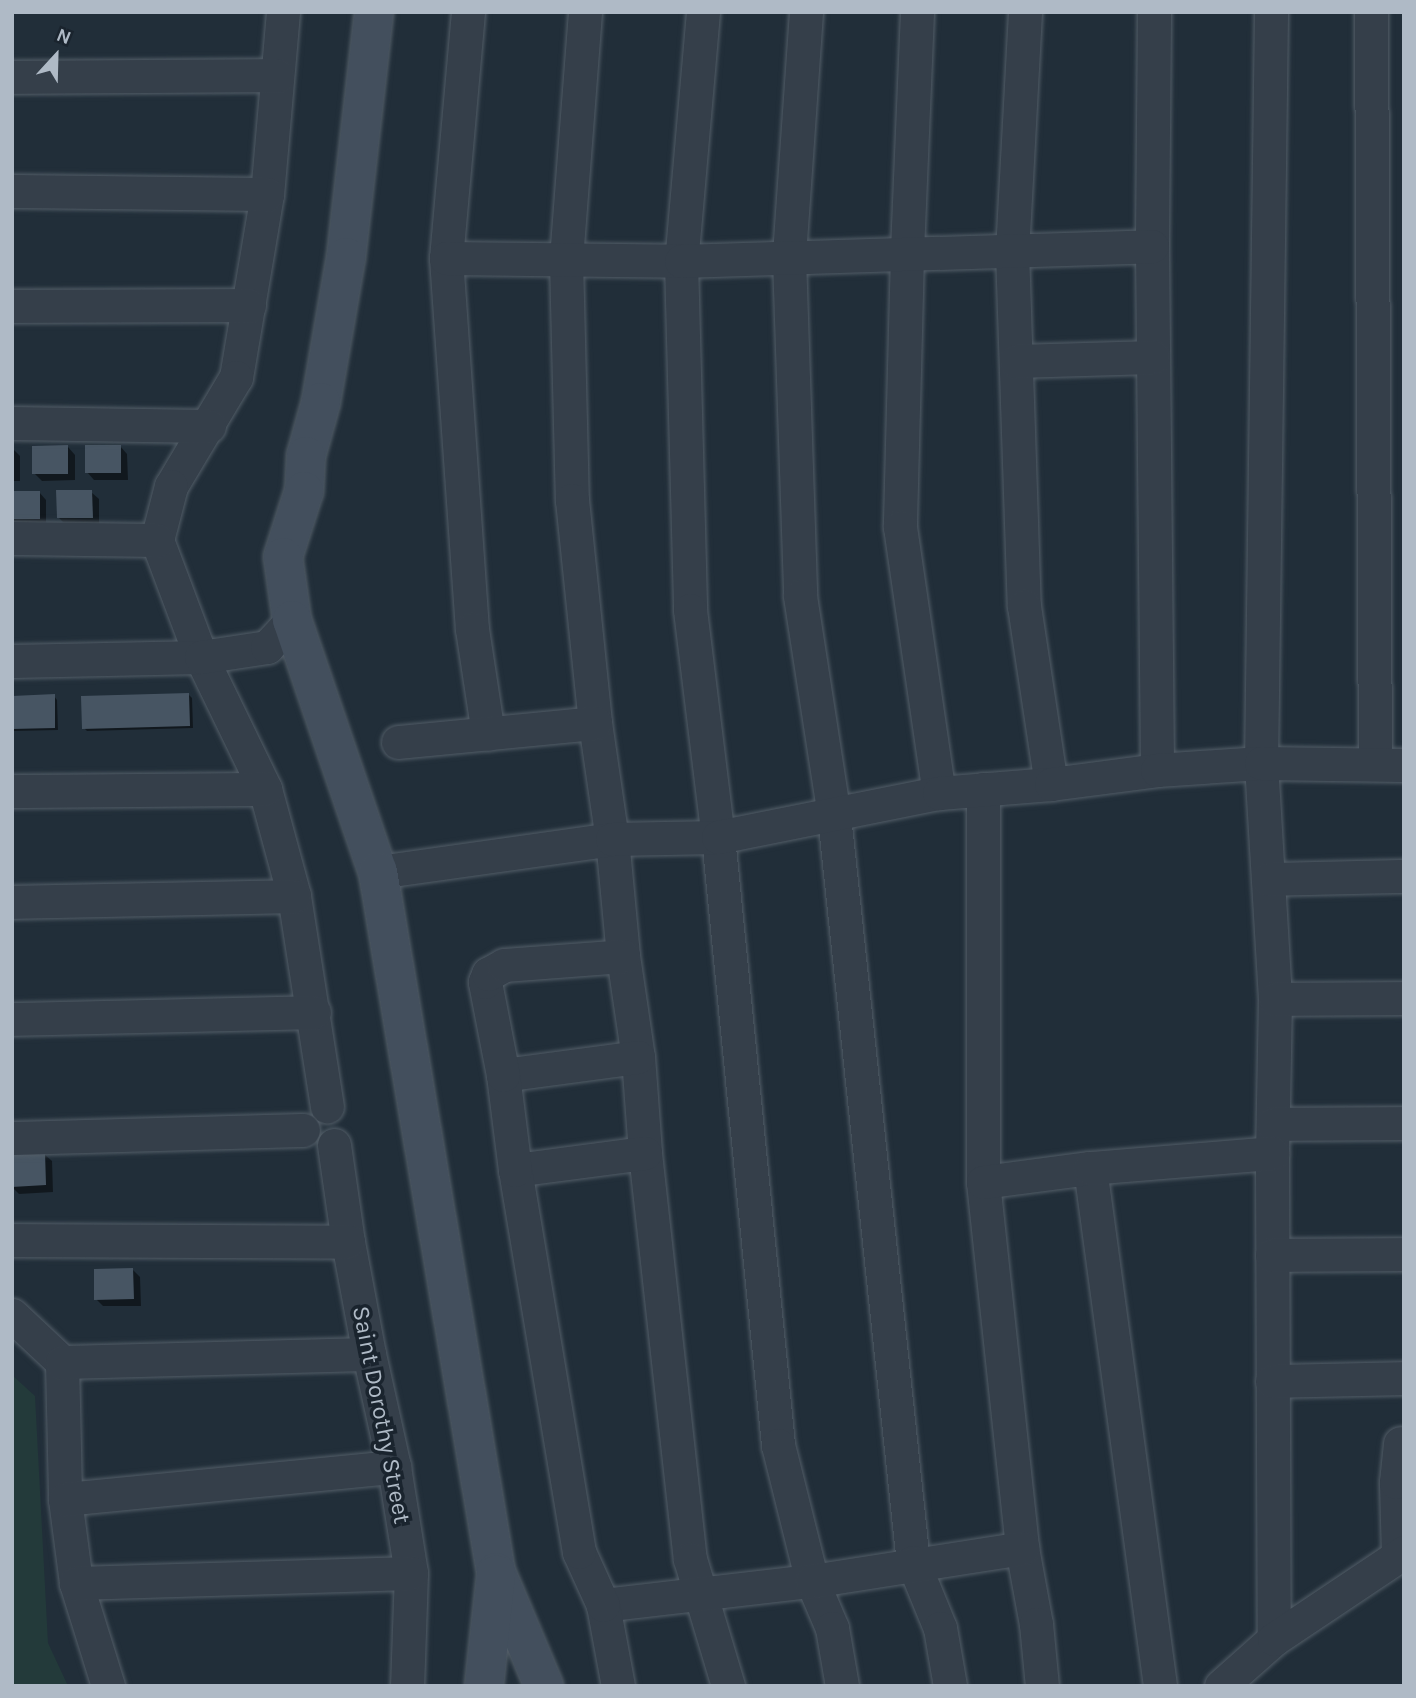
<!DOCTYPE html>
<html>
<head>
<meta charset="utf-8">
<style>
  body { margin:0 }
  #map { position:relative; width:1416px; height:1698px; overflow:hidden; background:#212e39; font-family:Karla,sans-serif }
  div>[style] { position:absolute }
  .green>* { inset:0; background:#233a3a }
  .shadow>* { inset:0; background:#0007 }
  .building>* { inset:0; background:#475563 }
  .roads { filter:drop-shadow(0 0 2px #525d67) drop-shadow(0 0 2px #525d67) }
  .street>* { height:33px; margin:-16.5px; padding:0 16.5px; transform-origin:16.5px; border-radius:16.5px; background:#353f4a }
  .secondary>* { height:38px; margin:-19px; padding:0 19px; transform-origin:19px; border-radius:19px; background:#434f5d }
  span { translate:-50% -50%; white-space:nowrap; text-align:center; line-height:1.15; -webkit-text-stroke:7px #1a242e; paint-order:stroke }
  .street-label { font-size:24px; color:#afbac6 }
  .frame { position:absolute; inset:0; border:14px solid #afbac6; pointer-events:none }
  .north { position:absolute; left:21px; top:21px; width:70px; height:70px; -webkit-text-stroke:5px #1a242e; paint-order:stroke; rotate:22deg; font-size:19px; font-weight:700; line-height:28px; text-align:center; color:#afbac6 }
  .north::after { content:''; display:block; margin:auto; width:24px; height:32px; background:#afbac6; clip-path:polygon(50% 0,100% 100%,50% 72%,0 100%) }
</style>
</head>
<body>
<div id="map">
  <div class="green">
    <i style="clip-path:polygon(12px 1375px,35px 1396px,48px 1643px,68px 1686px,12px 1686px)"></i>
  </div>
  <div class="shadow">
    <i style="clip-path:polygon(120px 446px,127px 454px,128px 480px,94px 480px,87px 472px)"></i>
    <i style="clip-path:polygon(68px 447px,75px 455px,75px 480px,42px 481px,34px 473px)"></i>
    <i style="clip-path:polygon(12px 448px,20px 456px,20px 481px,12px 481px)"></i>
    <i style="clip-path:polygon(39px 492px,46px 500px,46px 526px,12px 525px,12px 493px)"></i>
    <i style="clip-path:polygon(91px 492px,99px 499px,99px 525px,66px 525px,58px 517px)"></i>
    <i style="clip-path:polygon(189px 695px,192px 698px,193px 728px,87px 731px,84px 728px)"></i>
    <i style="clip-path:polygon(54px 696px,57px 700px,58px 730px,12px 731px,12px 697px)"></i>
    <i style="clip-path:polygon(44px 1154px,52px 1161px,53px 1192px,19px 1194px,12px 1187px,12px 1155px)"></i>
    <i style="clip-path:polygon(132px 1269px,140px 1277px,141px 1306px,103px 1306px,96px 1299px)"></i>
  </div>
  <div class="building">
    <i style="clip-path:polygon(68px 445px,68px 474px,32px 474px,32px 446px)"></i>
    <i style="clip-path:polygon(85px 445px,121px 445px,121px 473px,85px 473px)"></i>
    <i style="clip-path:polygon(56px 490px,92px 490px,93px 518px,57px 518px)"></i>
    <i style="clip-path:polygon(12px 491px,40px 491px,40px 519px,12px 519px)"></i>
    <i style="clip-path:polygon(189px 693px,190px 726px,82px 729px,81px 696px)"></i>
    <i style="clip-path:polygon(55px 694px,55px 728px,12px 729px,12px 696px)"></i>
    <i style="clip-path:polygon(45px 1152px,46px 1185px,12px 1187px,12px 1154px)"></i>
    <i style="clip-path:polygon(133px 1268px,134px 1299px,94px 1300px,94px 1269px)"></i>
  </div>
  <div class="roads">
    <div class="street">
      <i style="left:283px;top:12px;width:183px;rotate:95deg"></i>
      <i style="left:267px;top:194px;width:186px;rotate:99.6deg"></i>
      <i style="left:236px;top:377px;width:127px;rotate:120.8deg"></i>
      <i style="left:171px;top:486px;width:56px;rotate:104.5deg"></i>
      <i style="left:157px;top:540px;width:125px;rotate:69.4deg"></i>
      <i style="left:201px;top:657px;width:147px;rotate:64.1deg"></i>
      <i style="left:265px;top:789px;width:111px;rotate:74.8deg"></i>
      <i style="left:294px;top:896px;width:213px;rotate:81.1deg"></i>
      <i style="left:468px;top:12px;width:247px;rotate:95.1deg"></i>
      <i style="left:446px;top:258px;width:372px;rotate:86deg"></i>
      <i style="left:472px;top:629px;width:106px;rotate:81.3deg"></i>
      <i style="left:585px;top:12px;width:249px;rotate:94.4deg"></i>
      <i style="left:566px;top:260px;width:240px;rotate:88.6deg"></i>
      <i style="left:572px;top:500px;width:224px;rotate:84.1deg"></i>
      <i style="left:595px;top:723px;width:117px;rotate:81.7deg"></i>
      <i style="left:612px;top:839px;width:118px;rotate:84.6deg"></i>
      <i style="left:623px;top:956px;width:102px;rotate:81.6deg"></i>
      <i style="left:638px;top:1057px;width:96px;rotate:85.8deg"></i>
      <i style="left:645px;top:1153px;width:408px;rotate:83.7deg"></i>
      <i style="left:690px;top:1559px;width:133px;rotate:73.3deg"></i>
      <i style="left:703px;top:12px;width:250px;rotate:95deg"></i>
      <i style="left:681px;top:261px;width:349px;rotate:88.5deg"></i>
      <i style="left:690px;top:610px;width:229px;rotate:83deg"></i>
      <i style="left:718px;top:837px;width:611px;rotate:84.36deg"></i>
      <i style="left:778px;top:1445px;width:140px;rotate:76deg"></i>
      <i style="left:812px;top:1581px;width:51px;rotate:66.9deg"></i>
      <i style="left:832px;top:1628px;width:59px;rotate:80.2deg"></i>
      <i style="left:806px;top:12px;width:247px;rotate:94deg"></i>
      <i style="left:789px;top:258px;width:338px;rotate:88.1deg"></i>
      <i style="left:800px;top:596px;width:223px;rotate:81.2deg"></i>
      <i style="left:834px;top:816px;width:750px;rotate:83.96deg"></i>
      <i style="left:913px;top:1562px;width:71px;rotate:67.8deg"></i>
      <i style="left:940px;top:1628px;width:59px;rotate:80.2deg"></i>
      <i style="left:917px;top:12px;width:242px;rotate:92.4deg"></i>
      <i style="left:907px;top:254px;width:273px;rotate:91.5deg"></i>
      <i style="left:900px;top:527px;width:269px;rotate:81.7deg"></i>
      <i style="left:1025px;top:12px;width:239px;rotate:93.1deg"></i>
      <i style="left:1012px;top:251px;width:355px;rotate:88.1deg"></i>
      <i style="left:1024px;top:606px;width:180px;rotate:81.4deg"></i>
      <i style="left:1154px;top:12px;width:234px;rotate:90.5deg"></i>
      <i style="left:1152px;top:246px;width:524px;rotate:89.45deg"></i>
      <i style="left:1271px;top:12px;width:751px;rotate:90.76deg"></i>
      <i style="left:1261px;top:763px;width:236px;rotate:86.6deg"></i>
      <i style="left:1275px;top:999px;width:154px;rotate:91.1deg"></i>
      <i style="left:1272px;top:1153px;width:486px;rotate:89.8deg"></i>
      <i style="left:1371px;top:12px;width:752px;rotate:89.7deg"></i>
      <i style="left:12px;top:77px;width:265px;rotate:-0.4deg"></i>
      <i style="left:12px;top:191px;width:255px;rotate:0.7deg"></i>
      <i style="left:446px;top:258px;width:235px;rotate:0.7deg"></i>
      <i style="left:681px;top:261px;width:471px;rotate:-1.8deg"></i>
      <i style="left:12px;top:306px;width:237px;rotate:-0.2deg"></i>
      <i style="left:1016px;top:361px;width:137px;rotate:-1.7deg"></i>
      <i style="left:12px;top:423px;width:197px;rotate:0.9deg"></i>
      <i style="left:12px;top:538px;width:145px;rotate:0.8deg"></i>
      <i style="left:12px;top:661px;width:189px;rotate:-1.2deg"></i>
      <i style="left:201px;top:657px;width:67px;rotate:-8.6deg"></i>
      <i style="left:267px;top:647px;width:37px;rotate:-47deg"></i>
      <i style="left:398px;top:742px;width:198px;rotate:-5.5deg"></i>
      <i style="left:983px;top:789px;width:393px;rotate:90deg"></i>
      <i style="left:983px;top:1182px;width:368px;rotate:83.9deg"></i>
      <i style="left:1022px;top:1548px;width:77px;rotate:79.6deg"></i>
      <i style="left:1036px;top:1624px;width:62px;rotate:84.5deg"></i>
      <i style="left:12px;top:791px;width:253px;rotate:-0.5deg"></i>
      <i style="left:378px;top:872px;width:236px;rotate:-8deg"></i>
      <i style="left:612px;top:839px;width:106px;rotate:-1.1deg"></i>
      <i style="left:718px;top:837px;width:225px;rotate:-11.3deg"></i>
      <i style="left:939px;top:793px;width:112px;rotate:-4.6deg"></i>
      <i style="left:1051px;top:784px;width:107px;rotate:-7.5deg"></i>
      <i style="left:1157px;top:770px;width:104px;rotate:-3.9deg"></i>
      <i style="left:1261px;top:763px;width:143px;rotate:0.8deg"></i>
      <i style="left:1268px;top:879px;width:136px;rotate:-1.3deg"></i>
      <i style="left:12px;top:902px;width:282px;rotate:-1.2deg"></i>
      <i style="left:1275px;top:999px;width:129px;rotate:-0.4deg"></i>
      <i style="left:12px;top:1019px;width:302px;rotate:-1.3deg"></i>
      <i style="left:503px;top:1075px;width:136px;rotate:-7.6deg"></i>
      <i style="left:1273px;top:1124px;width:131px;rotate:-0.4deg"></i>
      <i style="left:12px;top:1138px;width:291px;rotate:-1.6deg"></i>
      <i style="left:334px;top:1145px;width:98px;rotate:81.8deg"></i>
      <i style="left:348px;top:1242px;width:114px;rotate:79.4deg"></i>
      <i style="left:369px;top:1354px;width:116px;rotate:77.5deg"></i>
      <i style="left:394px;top:1467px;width:107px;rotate:80.9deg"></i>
      <i style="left:411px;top:1573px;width:113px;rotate:92deg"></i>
      <i style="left:1090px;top:1168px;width:523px;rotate:82.3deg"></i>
      <i style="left:515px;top:1170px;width:131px;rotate:-7.5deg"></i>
      <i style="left:983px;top:1182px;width:108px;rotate:-7.5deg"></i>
      <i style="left:1090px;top:1168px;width:183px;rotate:-4.7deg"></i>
      <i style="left:12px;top:1240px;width:336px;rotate:0.3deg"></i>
      <i style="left:1272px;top:1255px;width:132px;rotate:-0.4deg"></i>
      <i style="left:12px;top:1315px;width:69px;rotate:43.2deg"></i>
      <i style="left:62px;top:1362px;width:137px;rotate:88.7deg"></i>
      <i style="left:65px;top:1499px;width:85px;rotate:82.5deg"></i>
      <i style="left:76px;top:1583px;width:108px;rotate:72.7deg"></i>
      <i style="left:62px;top:1362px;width:307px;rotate:-1.5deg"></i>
      <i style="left:1272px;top:1381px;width:132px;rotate:-1.3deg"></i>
      <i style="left:65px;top:1499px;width:331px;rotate:-5.6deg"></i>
      <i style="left:1398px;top:1555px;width:73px;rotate:-91.6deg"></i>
      <i style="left:1396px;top:1482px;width:39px;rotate:-84deg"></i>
      <i style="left:76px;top:1583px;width:335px;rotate:-1.7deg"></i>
      <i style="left:603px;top:1605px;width:210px;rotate:-6.6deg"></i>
      <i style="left:812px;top:1581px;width:213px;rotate:-8.9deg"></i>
      <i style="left:618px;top:1686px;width:82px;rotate:-100.5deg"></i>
      <i style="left:603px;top:1605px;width:58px;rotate:-114.4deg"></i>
      <i style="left:579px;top:1552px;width:387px;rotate:-99.5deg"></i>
      <i style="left:515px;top:1170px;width:96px;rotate:-97.2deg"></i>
      <i style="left:503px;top:1075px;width:95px;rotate:-101deg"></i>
      <i style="left:485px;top:982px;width:9px;rotate:-69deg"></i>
      <i style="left:488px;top:974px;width:18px;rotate:-29deg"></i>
      <i style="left:504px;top:965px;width:119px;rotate:-4.3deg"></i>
      <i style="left:1221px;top:1686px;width:71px;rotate:-41.6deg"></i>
      <i style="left:1274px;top:1639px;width:156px;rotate:-33.8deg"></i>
    </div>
    <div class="secondary">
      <i style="left:374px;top:12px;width:247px;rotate:96.5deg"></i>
      <i style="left:346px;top:257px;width:147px;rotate:99.8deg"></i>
      <i style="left:321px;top:402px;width:56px;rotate:105.5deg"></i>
      <i style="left:306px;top:456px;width:35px;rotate:93deg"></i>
      <i style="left:304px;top:491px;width:69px;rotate:107.7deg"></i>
      <i style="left:283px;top:557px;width:64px;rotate:81.9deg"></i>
      <i style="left:292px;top:620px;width:266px;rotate:71.2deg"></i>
      <i style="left:378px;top:872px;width:710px;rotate:80.43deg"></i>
      <i style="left:496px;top:1572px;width:124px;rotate:67.2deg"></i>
      <i style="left:484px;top:1686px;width:112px;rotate:-83.8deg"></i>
    </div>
  </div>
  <div class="street-label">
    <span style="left:381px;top:1415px;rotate:79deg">Saint Dorothy Street</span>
  </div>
  <div class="frame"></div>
  <div class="north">N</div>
</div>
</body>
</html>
